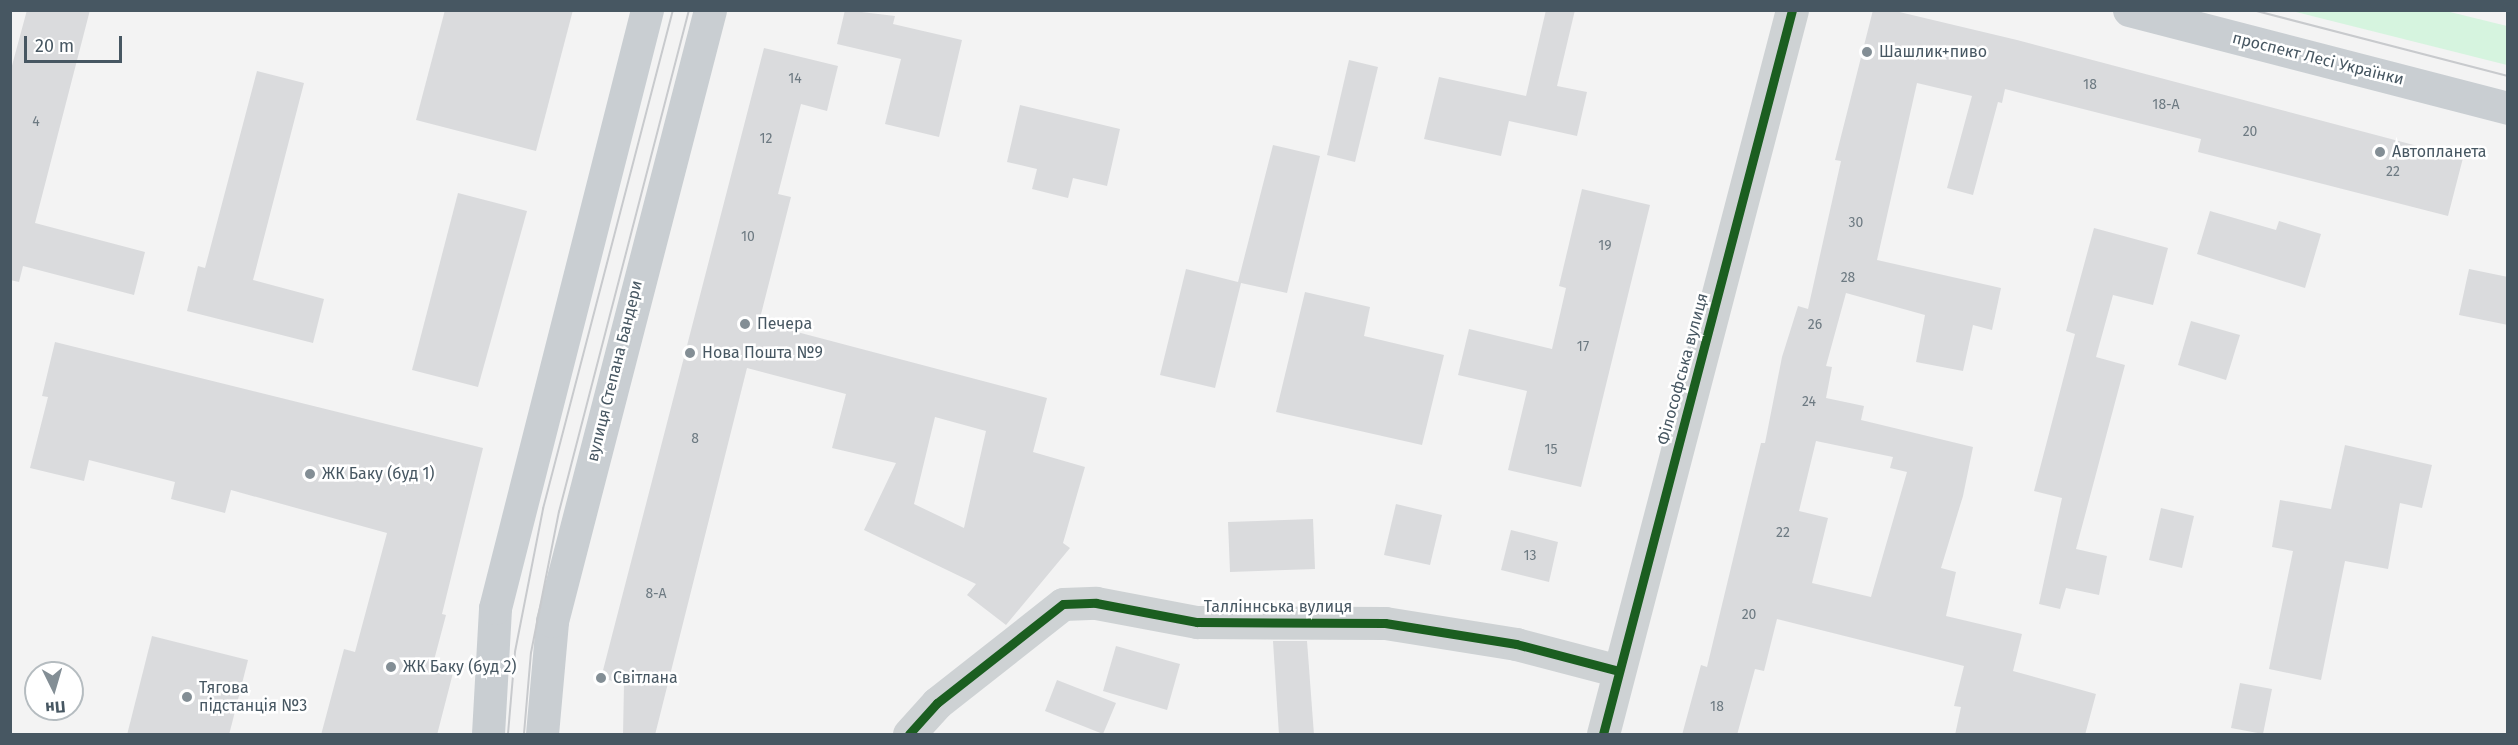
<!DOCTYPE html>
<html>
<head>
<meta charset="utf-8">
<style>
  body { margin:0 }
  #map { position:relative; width:2518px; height:745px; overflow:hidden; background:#f3f3f3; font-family:"Fira Sans",sans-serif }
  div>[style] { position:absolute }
  .green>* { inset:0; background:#d6f4df }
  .building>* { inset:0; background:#dadbdd }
  .street>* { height:33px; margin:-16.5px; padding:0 16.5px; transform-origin:16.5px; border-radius:16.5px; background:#ced2d4 }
  .primary>* { height:33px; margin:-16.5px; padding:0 16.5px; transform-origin:16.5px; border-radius:16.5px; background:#c9ced2 }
  .tram>* { height:1.5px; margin:-0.75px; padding:0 0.75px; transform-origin:0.75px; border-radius:0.75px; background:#c8cacd }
  .cycleway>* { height:9px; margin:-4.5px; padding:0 4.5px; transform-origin:4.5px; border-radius:4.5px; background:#1b5e20 }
  .dots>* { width:16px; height:16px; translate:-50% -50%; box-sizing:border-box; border:3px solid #fff; border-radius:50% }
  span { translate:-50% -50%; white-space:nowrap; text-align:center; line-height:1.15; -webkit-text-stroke:5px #fff; paint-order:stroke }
  .number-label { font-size:14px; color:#6d7a82 }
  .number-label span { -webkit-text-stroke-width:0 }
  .poi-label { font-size:16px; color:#475762 }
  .left { translate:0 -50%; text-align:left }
  .street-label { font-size:16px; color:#475762 }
  .frame { position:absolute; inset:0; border:12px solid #475762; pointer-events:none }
  .north { position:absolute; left:24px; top:661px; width:60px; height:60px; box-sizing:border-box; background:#fff; border:2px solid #b5bcc0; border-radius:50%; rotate:175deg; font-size:16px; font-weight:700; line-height:24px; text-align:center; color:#475762 }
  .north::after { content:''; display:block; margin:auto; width:21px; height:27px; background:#838e95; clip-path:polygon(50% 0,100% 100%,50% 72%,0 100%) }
  .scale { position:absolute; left:24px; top:36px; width:98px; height:27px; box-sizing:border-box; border:3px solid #475762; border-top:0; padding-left:8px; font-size:18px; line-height:21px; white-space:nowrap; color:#475762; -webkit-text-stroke:4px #fff; paint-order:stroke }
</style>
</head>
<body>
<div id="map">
  <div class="green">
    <i style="clip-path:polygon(2292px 11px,2446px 11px,2507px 26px,2507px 65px)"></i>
  </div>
  <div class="building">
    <i style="clip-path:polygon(27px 10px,90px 10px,35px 223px,145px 252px,134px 295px,23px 266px,19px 282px,10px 280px,10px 73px)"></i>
    <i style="clip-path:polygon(445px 10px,573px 10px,536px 151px,416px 120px)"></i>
    <i style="clip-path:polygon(845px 10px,895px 16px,893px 24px,962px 40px,939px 137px,885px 124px,901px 59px,837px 44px)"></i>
    <i style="clip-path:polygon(1546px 10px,1575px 10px,1557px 86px,1587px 92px,1577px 136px,1509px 121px,1501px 156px,1424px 139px,1439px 77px,1526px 96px)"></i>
    <i style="clip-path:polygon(evenodd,1873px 10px,1891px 10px,2017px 40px,2463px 158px,2448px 216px,2198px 152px,2201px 139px,2005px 89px,2002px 103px,1998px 102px,1973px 195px,1947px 188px,1972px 96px,1917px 83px,1877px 260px,2001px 288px,1992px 330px,1973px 325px,1963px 371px,1916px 362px,1925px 315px,1846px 293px,1826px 366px,1832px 367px,1826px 398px,1864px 406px,1861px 420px,1973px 447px,1963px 496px,1941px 568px,1956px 572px,1946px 616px,2022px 634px,2013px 671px,2096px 694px,2085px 735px,1955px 735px,1961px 707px,1954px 706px,1964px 666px,1777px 619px,1764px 671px,1755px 669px,1737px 735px,1682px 735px,1701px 665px,1707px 667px,1761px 443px,1765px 443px,1782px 357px,1798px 306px,1808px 309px,1841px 161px,1835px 160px,1873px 10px,1816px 441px,1893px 457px,1890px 468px,1907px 472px,1871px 597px,1812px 583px,1828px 518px,1799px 511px,1816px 441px)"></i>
    <i style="clip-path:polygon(evenodd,764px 48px,838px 66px,827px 111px,801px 104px,778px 194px,791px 197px,759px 322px,1047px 398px,1033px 452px,1085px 467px,1063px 543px,1070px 548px,1006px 625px,967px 595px,976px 584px,864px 530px,896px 463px,832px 448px,846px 394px,747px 368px,655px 735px,623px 735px,624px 684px,601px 678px,764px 48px,935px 417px,986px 431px,964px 528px,914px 504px,935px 417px)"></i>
    <i style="clip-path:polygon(1349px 60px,1378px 67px,1355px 162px,1327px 155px)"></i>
    <i style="clip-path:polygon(257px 71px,304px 83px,253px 280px,324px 299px,313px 343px,187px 311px,198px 266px,205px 268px)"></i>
    <i style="clip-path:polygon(1020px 105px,1120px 129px,1107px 186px,1073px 178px,1068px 198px,1032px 189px,1037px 169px,1007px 162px)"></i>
    <i style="clip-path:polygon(1273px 145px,1320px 156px,1287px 293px,1241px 283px,1215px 388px,1160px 375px,1186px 269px,1238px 282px)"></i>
    <i style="clip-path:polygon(1582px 189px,1650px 205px,1581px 487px,1508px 470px,1527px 391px,1458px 375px,1469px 329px,1552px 349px,1566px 288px,1559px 286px)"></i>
    <i style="clip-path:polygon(458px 193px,527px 211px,478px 387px,412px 370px)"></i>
    <i style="clip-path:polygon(2210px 211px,2276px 230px,2279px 221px,2321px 234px,2305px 288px,2197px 254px)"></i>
    <i style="clip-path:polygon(2094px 228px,2168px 248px,2153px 305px,2113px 295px,2096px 357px,2125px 365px,2076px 549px,2107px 556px,2099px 595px,2066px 588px,2060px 609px,2039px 604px,2062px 498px,2034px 491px,2075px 334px,2066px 331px)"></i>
    <i style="clip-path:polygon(2469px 269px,2508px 277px,2508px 325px,2459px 315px)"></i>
    <i style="clip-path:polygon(1305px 292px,1370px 307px,1364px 336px,1444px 355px,1422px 445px,1276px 412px)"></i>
    <i style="clip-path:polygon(2191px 321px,2240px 335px,2226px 380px,2178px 365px)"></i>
    <i style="clip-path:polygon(55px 342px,483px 448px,442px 614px,446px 615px,433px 664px,454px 669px,437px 735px,321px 735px,344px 649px,355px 652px,387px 533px,231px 490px,225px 513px,171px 499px,175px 482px,89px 460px,84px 481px,30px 468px,48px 397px,42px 396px)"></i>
    <i style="clip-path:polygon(2345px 445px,2432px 465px,2422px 508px,2400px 503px,2388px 569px,2345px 561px,2321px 680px,2269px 669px,2293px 551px,2272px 547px,2280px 500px,2331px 509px)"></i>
    <i style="clip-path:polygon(1396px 504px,1442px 515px,1430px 565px,1384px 555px)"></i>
    <i style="clip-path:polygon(2161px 508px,2194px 516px,2182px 568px,2149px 560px)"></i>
    <i style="clip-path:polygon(1313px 519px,1315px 569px,1230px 572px,1228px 522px)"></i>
    <i style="clip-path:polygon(1511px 530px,1558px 542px,1549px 582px,1501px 570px)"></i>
    <i style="clip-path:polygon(152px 636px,248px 660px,229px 735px,127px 735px)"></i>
    <i style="clip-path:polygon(1273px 641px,1307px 641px,1314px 735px,1279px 735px)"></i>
    <i style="clip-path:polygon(1116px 646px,1180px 664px,1167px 710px,1103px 691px)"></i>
    <i style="clip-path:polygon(1057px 680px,1116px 703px,1103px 734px,1045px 711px)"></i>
    <i style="clip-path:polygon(2240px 683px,2272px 689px,2263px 734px,2231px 728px)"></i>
  </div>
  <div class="street">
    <i style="left:909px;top:734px;width:42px;rotate:-47.9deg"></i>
    <i style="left:937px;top:703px;width:160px;rotate:-38.2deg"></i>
    <i style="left:1063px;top:604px;width:33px;rotate:-2deg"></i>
    <i style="left:1096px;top:603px;width:103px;rotate:10.7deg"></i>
    <i style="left:1197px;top:622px;width:188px;rotate:0.3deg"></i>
    <i style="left:1385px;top:623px;width:133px;rotate:9.1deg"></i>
    <i style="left:1516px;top:644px;width:106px;rotate:14.7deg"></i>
    <i style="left:1603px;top:734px;width:748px;rotate:-75.37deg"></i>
  </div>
  <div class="primary">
    <i style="left:2129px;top:10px;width:391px;rotate:14.5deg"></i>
    <i style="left:488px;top:734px;width:126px;rotate:-86.8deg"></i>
    <i style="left:495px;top:608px;width:617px;rotate:-75.74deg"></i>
    <i style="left:542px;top:734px;width:113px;rotate:-84.9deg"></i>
    <i style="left:552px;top:621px;width:631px;rotate:-75.5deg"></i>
  </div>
  <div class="tram">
    <i style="left:2253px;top:10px;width:263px;rotate:14.5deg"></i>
    <i style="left:508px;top:734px;width:82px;rotate:-85.1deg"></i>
    <i style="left:515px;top:652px;width:146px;rotate:-78.9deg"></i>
    <i style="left:543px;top:509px;width:516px;rotate:-75.4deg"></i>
    <i style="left:524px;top:734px;width:81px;rotate:-85.1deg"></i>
    <i style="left:531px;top:653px;width:144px;rotate:-78.8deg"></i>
    <i style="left:559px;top:512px;width:519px;rotate:-75.48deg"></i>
  </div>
  <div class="cycleway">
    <i style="left:909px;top:734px;width:42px;rotate:-47.9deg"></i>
    <i style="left:937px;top:703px;width:160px;rotate:-38.2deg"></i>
    <i style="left:1063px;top:604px;width:33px;rotate:-2deg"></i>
    <i style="left:1096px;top:603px;width:103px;rotate:10.7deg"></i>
    <i style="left:1197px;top:622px;width:188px;rotate:0.3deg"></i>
    <i style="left:1385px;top:623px;width:133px;rotate:9.1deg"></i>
    <i style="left:1516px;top:644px;width:106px;rotate:14.7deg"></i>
    <i style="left:1603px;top:734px;width:748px;rotate:-75.37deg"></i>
  </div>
  <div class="dots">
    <i style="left:1867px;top:52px;background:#838e95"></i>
    <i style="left:2380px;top:152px;background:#838e95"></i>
    <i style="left:745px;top:324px;background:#838e95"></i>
    <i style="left:690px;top:353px;background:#838e95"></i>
    <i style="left:310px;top:474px;background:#838e95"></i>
    <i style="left:391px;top:667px;background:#838e95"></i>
    <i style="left:601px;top:678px;background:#838e95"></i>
    <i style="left:187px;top:697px;background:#838e95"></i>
  </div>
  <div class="number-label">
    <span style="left:795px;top:79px">14</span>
    <span style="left:2090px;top:85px">18</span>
    <span style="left:2166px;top:105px">18-А</span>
    <span style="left:36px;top:122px">4</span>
    <span style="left:2250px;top:132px">20</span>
    <span style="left:766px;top:139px">12</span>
    <span style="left:2393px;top:172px">22</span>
    <span style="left:1856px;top:223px">30</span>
    <span style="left:748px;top:237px">10</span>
    <span style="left:1605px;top:246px">19</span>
    <span style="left:1848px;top:278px">28</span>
    <span style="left:1815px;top:325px">26</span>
    <span style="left:1583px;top:347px">17</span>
    <span style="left:1809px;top:402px">24</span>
    <span style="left:695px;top:439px">8</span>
    <span style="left:1551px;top:450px">15</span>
    <span style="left:1783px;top:533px">22</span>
    <span style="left:1530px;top:556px">13</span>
    <span style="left:656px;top:594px">8-А</span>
    <span style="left:1749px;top:615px">20</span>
    <span style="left:1717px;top:707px">18</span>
  </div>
  <div class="poi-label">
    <span class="left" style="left:1879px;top:52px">Шашлик+пиво</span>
    <span class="left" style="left:2392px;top:152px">Автопланета</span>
    <span class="left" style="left:757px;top:324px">Печера</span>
    <span class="left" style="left:702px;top:353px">Нова Пошта №9</span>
    <span class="left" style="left:322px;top:474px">ЖК Баку (буд 1)</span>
    <span class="left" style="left:403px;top:667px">ЖК Баку (буд 2)</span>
    <span class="left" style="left:613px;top:678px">Світлана</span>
    <span class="left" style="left:199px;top:697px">Тягова<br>пiдстанцiя №3</span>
  </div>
  <div class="street-label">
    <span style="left:2318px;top:59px;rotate:14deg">проспект Лесі Українки</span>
    <span style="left:1683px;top:369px;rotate:-75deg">Філософська вулиця</span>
    <span style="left:615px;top:371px;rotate:-76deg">вулиця Степана Бандери</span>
    <span style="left:1278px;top:607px">Талліннська вулиця</span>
  </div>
  <div class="frame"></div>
  <div class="north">Пн</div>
  <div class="scale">20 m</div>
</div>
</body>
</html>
